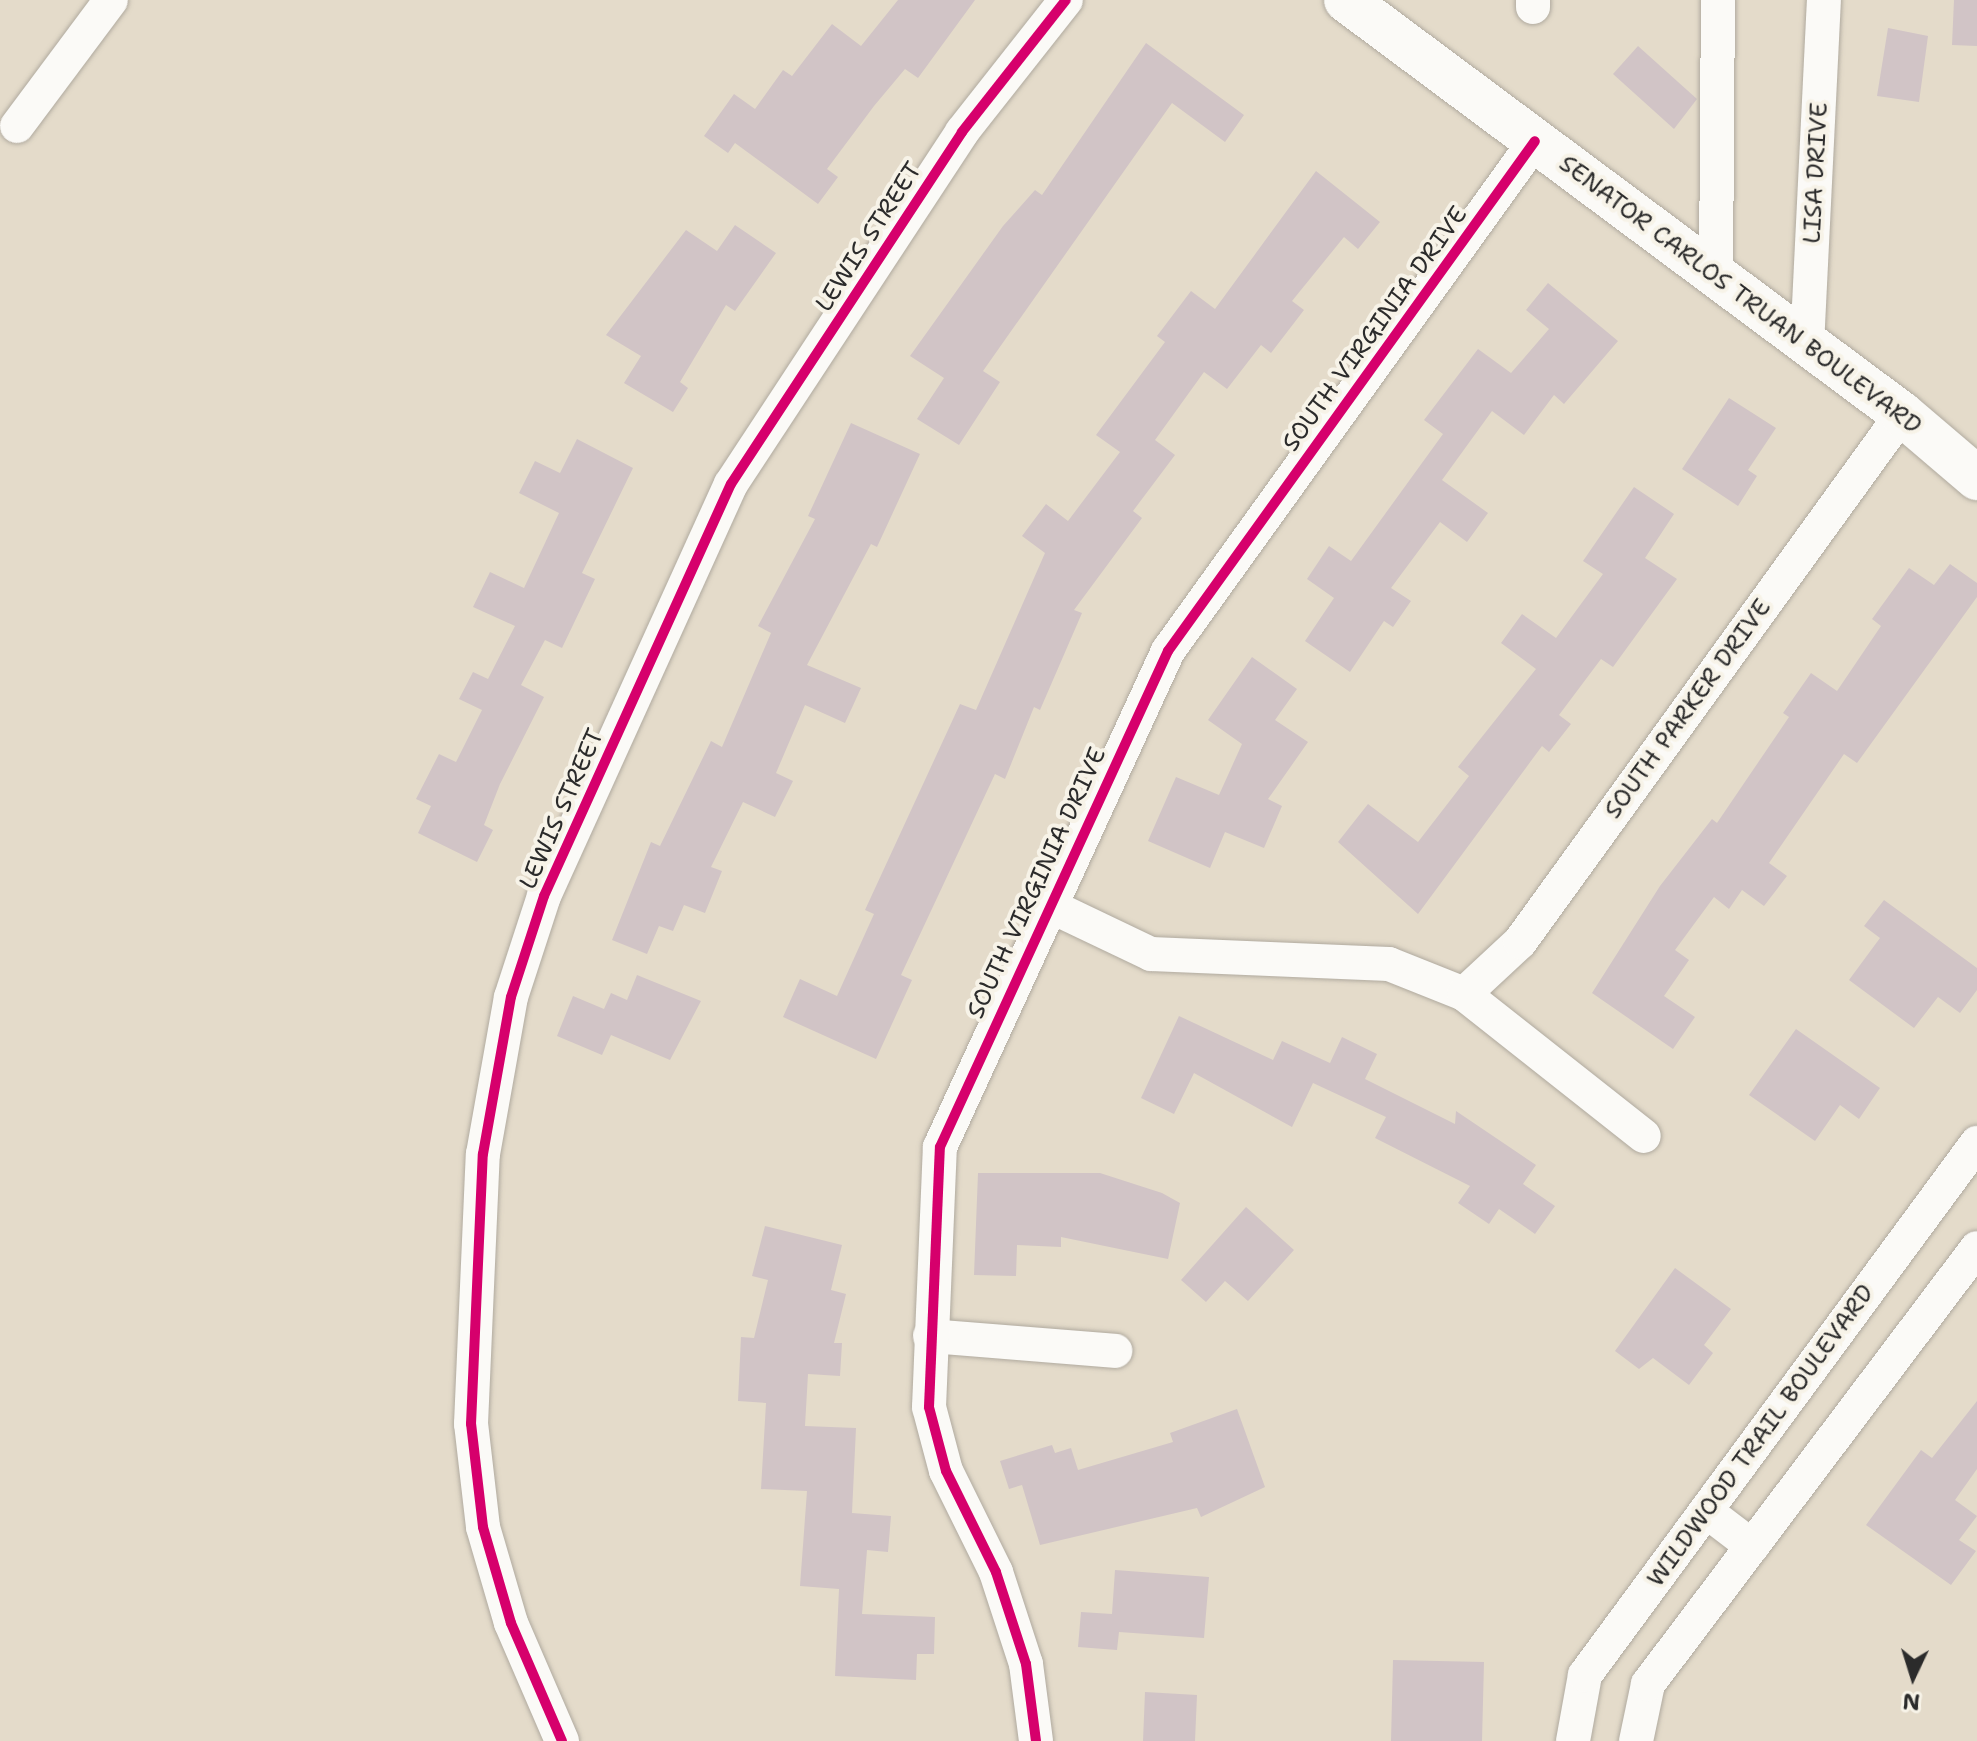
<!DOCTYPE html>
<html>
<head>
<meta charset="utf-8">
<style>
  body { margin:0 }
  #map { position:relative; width:1977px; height:1741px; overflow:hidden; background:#e4dbca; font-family:"Shantell Sans",sans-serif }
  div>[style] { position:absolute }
  .building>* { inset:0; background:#d1c4c6 }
  .roads { filter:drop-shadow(0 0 2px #b0aa9f) drop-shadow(0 0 2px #b0aa9f) }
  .minor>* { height:34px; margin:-17px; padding:0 17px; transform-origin:17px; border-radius:17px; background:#fbfaf7 }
  .major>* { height:44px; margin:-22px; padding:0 22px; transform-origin:22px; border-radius:22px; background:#fbfaf7 }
  .cycleway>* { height:10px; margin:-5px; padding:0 5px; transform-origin:5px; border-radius:5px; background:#d6006c }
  span { translate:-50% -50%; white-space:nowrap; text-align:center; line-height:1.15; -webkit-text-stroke:8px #f7f3e8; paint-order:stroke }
  .street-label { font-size:24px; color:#2b2b2b }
  .north { position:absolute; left:1873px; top:1637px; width:80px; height:80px; -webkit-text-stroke:6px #f7f3e8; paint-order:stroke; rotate:184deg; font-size:22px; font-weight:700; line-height:32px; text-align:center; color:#2b2b2b }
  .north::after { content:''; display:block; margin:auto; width:28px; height:36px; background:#2b2b2b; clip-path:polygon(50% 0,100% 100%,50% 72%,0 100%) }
</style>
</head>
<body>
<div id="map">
  <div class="building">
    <i style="clip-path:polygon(898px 0,975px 0,918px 78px,905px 69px,874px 106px,827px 169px,838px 177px,818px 204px,735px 143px,728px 153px,704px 136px,734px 94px,755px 109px,783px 70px,792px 76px,832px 24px,861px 46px)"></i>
    <i style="clip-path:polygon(1954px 0,1977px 0,1977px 46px,1952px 45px)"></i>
    <i style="clip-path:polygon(1888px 28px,1928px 36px,1919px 102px,1877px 96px)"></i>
    <i style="clip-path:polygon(1146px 43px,1244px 115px,1225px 142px,1172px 103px,983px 371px,1000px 382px,959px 445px,917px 419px,944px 378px,910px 356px,1003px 226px,1035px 190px,1042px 195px)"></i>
    <i style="clip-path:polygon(1638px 46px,1697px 99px,1674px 129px,1613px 74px)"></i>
    <i style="clip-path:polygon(1316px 171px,1380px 222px,1358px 249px,1344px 237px,1292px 301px,1304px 310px,1271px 353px,1261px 345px,1227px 389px,1204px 372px,1155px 440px,1175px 455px,1133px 511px,1142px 518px,1074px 610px,1082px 613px,1040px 710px,1034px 707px,1005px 779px,995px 774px,901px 975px,912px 980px,876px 1059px,783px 1017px,800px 979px,837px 996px,874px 914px,865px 910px,960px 704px,976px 710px,1045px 553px,1022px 536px,1046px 504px,1068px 521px,1120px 452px,1096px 435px,1165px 342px,1157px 336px,1191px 291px,1215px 309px)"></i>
    <i style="clip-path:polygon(735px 225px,776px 253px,735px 311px,726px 305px,680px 382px,688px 388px,673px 412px,624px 383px,641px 356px,606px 335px,686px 230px,717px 251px)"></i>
    <i style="clip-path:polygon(1548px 283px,1618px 341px,1564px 404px,1554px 395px,1524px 435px,1492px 411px,1442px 480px,1488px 513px,1467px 542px,1440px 522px,1391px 588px,1411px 601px,1393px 627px,1384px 621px,1350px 672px,1305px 641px,1334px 598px,1307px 579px,1329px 546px,1351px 561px,1443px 434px,1424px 420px,1478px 349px,1511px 373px,1549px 329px,1526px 310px)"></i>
    <i style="clip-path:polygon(1729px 398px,1776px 428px,1748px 470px,1757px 476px,1738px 506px,1682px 469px)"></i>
    <i style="clip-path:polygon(851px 423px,920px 454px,877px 547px,871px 544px,807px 665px,861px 688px,845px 723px,805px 705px,776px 773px,793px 781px,775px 817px,743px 802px,711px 867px,722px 871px,705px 913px,684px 905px,673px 931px,659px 926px,647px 954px,612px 940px,651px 842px,660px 846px,711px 741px,722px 747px,771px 633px,758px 626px,815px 519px,808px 516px)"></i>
    <i style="clip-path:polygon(577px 439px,633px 468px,582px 573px,595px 579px,562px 648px,545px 640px,521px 685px,544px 697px,500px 784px,484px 825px,493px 830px,477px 862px,418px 833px,431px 806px,416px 799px,439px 754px,456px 762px,482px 710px,459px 699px,473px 672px,488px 679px,515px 626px,473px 607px,490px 572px,524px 588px,559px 513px,519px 493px,535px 461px,560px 473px)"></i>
    <i style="clip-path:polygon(1634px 487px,1674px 514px,1645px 558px,1677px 579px,1613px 667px,1601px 659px,1559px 715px,1571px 724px,1549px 752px,1542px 746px,1418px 914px,1338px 842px,1368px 804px,1418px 842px,1469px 776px,1458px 767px,1536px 669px,1501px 643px,1522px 614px,1556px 638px,1603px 574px,1583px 561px)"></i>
    <i style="clip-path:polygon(1950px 564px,1977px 583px,1977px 597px,1857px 763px,1844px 754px,1769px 863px,1787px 876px,1764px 906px,1742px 890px,1729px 909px,1714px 897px,1675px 950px,1689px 960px,1664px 996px,1695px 1017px,1673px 1049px,1592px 993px,1660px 886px,1712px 819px,1717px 823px,1789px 717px,1783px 713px,1811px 673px,1837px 691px,1881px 626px,1872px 619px,1909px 568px,1934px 585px)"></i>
    <i style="clip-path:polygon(1252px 657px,1297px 689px,1275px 720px,1308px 742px,1268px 799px,1282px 806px,1264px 848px,1225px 832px,1210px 868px,1148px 841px,1176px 777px,1219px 795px,1242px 744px,1208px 720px)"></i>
    <i style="clip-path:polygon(1884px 900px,1977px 968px,1977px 990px,1960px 1013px,1938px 997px,1914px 1028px,1849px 980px,1880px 938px,1864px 926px)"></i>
    <i style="clip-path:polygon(637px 975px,701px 1001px,670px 1060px,611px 1035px,602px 1055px,557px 1036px,573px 996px,604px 1009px,611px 993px,627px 1000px)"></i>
    <i style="clip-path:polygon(1179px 1016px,1273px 1060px,1282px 1041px,1330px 1063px,1342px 1037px,1377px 1054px,1365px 1079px,1455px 1124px,1456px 1111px,1536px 1165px,1523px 1184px,1555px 1206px,1535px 1234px,1499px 1209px,1489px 1224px,1458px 1203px,1470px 1186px,1375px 1138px,1386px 1117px,1313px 1083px,1292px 1127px,1194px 1073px,1174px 1114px,1141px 1098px)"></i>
    <i style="clip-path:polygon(1796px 1029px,1880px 1088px,1859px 1119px,1840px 1105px,1815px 1141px,1749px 1095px)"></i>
    <i style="clip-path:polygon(978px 1173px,1100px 1173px,1162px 1193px,1180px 1203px,1168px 1259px,1061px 1237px,1061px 1247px,1017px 1245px,1016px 1276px,974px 1275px)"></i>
    <i style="clip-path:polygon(1246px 1207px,1294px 1250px,1248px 1301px,1225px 1281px,1206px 1302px,1181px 1280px)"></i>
    <i style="clip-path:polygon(765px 1226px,842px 1245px,831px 1290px,846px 1294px,834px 1343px,842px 1343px,840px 1376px,808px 1374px,805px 1426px,856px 1428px,852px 1513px,891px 1516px,888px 1552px,867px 1550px,862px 1614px,935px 1617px,934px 1654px,917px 1654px,916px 1680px,835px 1676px,839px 1589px,800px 1586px,807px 1491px,761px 1489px,766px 1403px,738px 1401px,741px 1337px,754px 1338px,768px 1280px,752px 1276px)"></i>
    <i style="clip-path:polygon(1675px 1268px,1731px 1309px,1704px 1345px,1713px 1353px,1689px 1385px,1653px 1358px,1639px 1369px,1615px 1351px)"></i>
    <i style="clip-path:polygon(1977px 1401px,1977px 1469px,1955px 1500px,1977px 1516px,1959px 1540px,1976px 1551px,1951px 1585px,1866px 1525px,1921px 1450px,1932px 1458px)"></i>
    <i style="clip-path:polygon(1237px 1409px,1265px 1487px,1201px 1517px,1197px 1508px,1040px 1545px,1022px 1485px,1009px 1489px,1000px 1461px,1052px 1445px,1055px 1453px,1071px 1448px,1078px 1470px,1173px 1442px,1170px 1433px)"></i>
    <i style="clip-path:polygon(1115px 1570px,1209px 1577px,1204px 1638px,1119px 1632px,1117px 1650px,1078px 1647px,1081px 1612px,1112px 1614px)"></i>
    <i style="clip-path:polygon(1393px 1660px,1484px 1662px,1482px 1741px,1391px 1741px)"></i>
    <i style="clip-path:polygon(1145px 1692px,1197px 1695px,1195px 1741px,1143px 1741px)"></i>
  </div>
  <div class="roads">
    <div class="minor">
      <i style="left:1533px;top:7px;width:7px;rotate:-90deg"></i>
      <i style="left:17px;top:126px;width:157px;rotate:-53.3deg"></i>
      <i style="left:1716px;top:275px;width:275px;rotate:-89.6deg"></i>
      <i style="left:1807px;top:346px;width:346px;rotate:-87.2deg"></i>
      <i style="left:1046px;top:904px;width:116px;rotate:25.5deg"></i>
      <i style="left:1151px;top:954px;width:238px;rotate:2.4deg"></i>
      <i style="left:1389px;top:964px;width:81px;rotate:21.8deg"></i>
      <i style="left:1464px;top:994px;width:229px;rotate:38.3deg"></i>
      <i style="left:1464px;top:994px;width:76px;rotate:-42.9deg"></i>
      <i style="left:1520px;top:942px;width:652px;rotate:-54.11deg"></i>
      <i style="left:930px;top:1336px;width:186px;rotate:4.6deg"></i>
      <i style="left:1706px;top:1511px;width:58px;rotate:37.3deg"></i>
      <i style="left:562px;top:1741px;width:129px;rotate:-113.4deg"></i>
      <i style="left:511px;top:1623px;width:100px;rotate:-106.3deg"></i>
      <i style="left:483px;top:1527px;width:104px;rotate:-96.6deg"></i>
      <i style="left:471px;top:1424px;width:270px;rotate:-87.5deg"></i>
      <i style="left:483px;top:1154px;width:159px;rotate:-79.9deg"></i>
      <i style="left:511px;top:997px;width:106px;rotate:-71.9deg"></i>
      <i style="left:544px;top:896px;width:452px;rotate:-65.6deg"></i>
      <i style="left:731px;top:484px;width:421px;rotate:-56.7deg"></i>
      <i style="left:962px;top:132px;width:168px;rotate:-51.8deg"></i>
      <i style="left:1036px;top:1741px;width:78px;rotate:-97.4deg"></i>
      <i style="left:1026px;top:1664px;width:97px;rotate:-108.1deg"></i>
      <i style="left:996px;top:1572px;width:113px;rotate:-116.3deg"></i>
      <i style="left:946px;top:1471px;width:66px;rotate:-104.9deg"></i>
      <i style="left:929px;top:1407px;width:260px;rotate:-87.6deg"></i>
      <i style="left:940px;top:1147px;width:546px;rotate:-65.31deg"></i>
      <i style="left:1168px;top:651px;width:628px;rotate:-54.26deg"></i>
      <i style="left:1573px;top:1741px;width:67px;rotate:-79.7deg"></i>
      <i style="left:1585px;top:1675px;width:661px;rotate:-53.62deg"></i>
      <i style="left:1636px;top:1741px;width:58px;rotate:-78.1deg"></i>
      <i style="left:1648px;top:1684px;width:546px;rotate:-52.96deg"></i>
    </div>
    <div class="major">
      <i style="left:1346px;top:0;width:693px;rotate:36.67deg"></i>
      <i style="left:1902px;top:414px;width:99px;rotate:40.5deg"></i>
    </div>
  </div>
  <div class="cycleway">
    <i style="left:562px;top:1741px;width:129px;rotate:-113.4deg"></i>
    <i style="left:511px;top:1623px;width:100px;rotate:-106.3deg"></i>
    <i style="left:483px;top:1527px;width:104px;rotate:-96.6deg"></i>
    <i style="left:471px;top:1424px;width:270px;rotate:-87.5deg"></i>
    <i style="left:483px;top:1154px;width:159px;rotate:-79.9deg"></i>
    <i style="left:511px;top:997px;width:106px;rotate:-71.9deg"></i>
    <i style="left:544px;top:896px;width:452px;rotate:-65.6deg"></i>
    <i style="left:731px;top:484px;width:421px;rotate:-56.7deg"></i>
    <i style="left:962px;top:132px;width:168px;rotate:-51.8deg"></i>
    <i style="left:1036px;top:1741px;width:78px;rotate:-97.4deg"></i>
    <i style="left:1026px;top:1664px;width:97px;rotate:-108.1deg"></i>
    <i style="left:996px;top:1572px;width:113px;rotate:-116.3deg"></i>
    <i style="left:946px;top:1471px;width:66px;rotate:-104.9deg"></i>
    <i style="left:929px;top:1407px;width:260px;rotate:-87.6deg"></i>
    <i style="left:940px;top:1147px;width:546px;rotate:-65.31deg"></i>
    <i style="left:1168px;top:651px;width:628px;rotate:-54.26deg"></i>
  </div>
  <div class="street-label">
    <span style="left:1816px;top:173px;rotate:-87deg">LISA DRIVE</span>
    <span style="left:869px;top:237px;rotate:-57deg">LEWIS STREET</span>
    <span style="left:1740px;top:295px;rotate:37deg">SENATOR CARLOS TRUAN BOULEVARD</span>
    <span style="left:1375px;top:329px;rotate:-54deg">SOUTH VIRGINIA DRIVE</span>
    <span style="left:1688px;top:709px;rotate:-54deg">SOUTH PARKER DRIVE</span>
    <span style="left:562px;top:809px;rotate:-66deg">LEWIS STREET</span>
    <span style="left:1037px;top:883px;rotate:-65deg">SOUTH VIRGINIA DRIVE</span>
    <span style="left:1761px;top:1436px;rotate:-54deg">WILDWOOD TRAIL BOULEVARD</span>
  </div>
  <div class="north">N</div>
</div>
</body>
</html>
